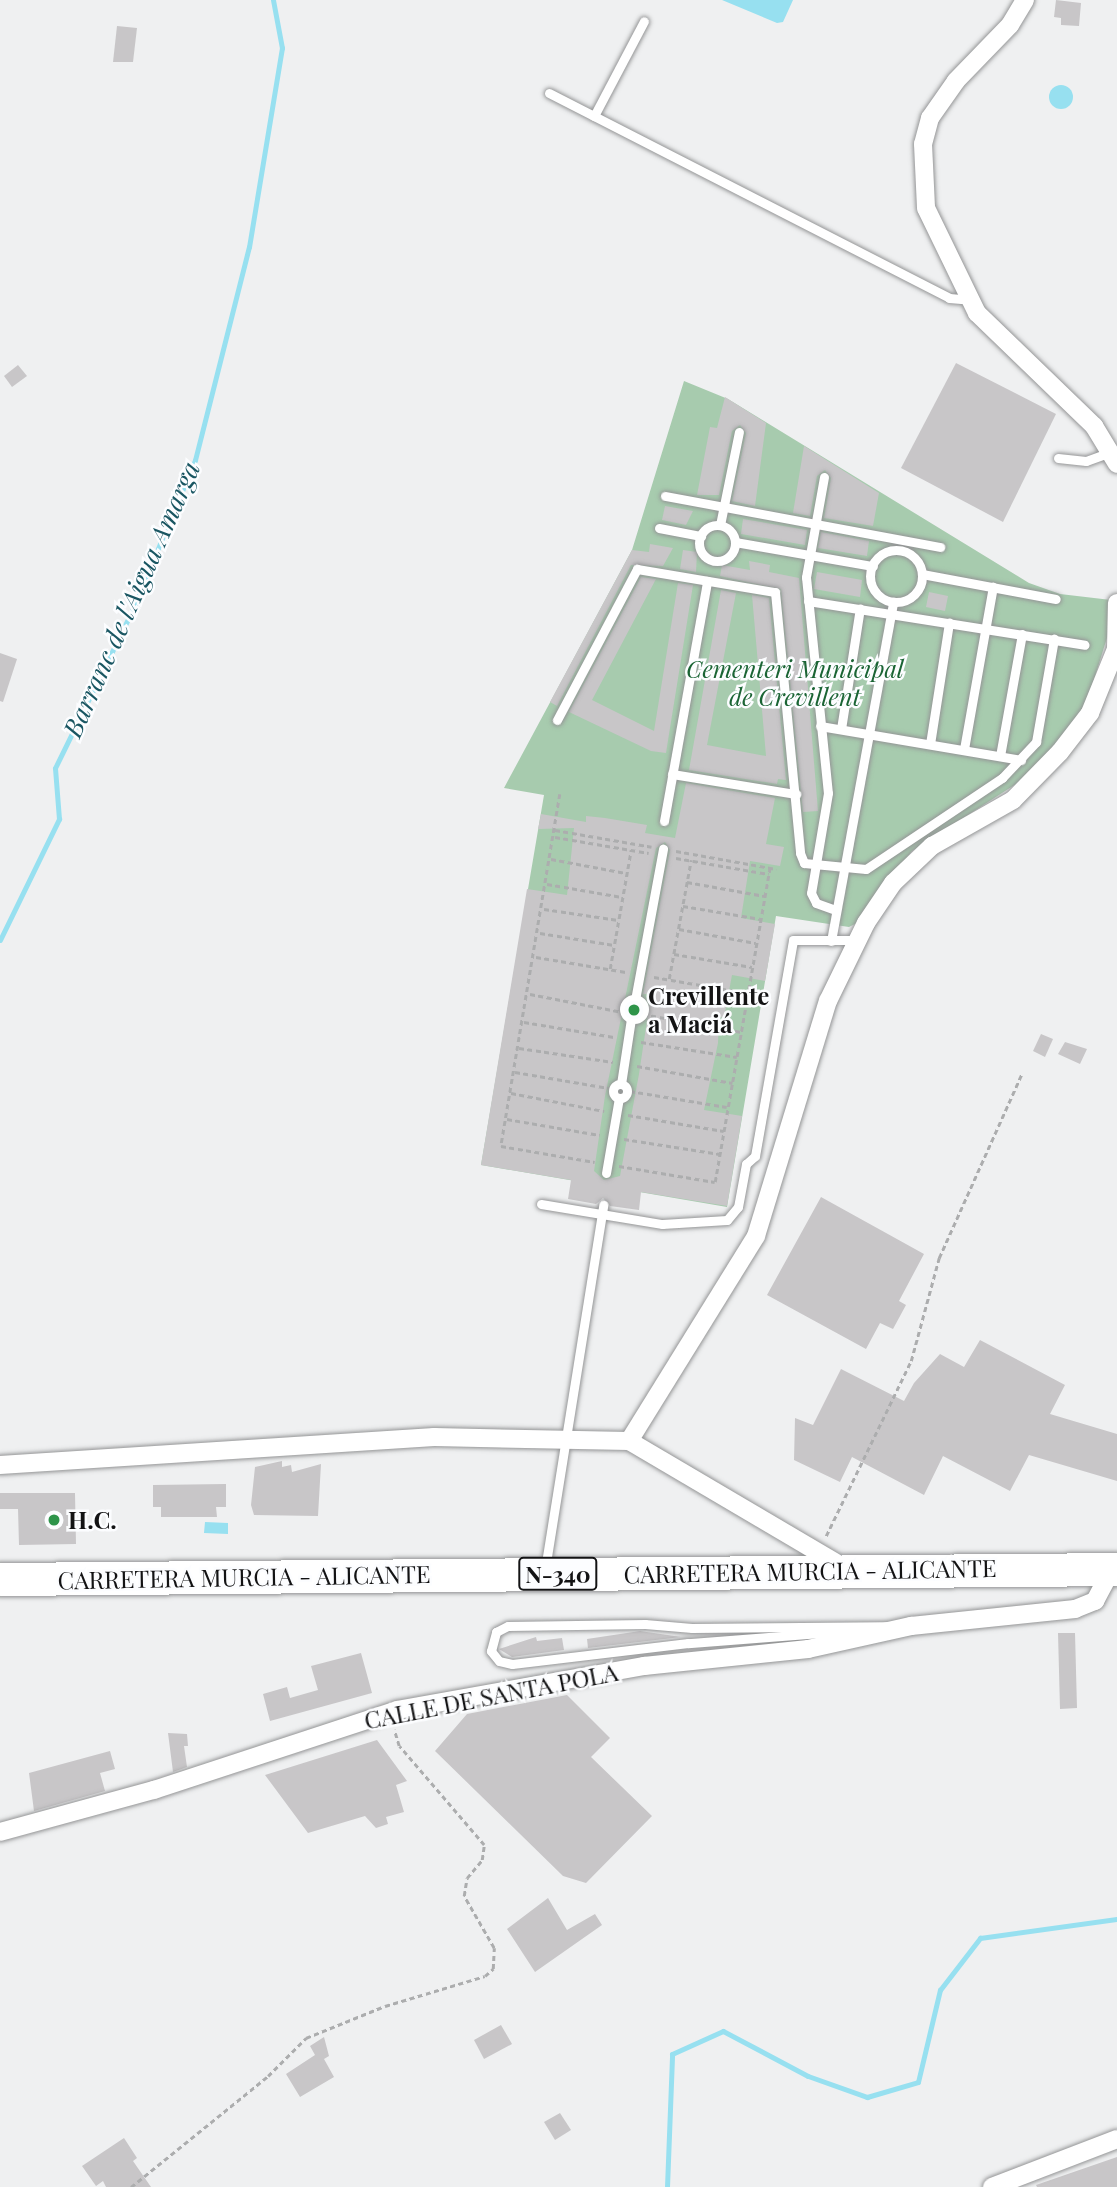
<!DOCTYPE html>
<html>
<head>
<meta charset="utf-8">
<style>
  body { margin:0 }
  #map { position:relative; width:1117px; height:2187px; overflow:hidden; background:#eff0f1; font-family:"Playfair Display",serif }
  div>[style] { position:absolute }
  .green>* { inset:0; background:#a7cbae }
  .water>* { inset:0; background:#97e0f0 }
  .round { border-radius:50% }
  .stream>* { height:5px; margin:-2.5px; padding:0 2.5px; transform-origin:2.5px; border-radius:2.5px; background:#97e0f0 }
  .building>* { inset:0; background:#c8c6c8 }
  .path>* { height:2.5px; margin-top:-1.25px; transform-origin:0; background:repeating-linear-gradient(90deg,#acadae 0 5px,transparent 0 8.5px) }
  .roads { filter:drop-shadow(0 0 2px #949596) drop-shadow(0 0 2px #949596) }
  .lane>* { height:9px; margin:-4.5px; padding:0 4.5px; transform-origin:4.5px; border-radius:4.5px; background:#fff }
  .lane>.ring { margin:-4.5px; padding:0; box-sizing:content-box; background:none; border:9px solid #fff; border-radius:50% }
  .street>* { height:18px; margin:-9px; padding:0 9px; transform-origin:9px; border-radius:9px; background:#fff }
  .highway>* { height:33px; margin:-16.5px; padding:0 16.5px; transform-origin:16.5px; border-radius:16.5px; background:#fff }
  .dots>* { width:19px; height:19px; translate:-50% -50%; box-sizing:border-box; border:4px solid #fcfdff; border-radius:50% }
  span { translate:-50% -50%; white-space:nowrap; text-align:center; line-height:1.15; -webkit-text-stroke:5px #fcfdff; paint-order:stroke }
  .shield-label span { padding:2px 5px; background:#fcfdff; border:2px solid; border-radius:5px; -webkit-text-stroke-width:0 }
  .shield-label { font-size:23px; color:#131314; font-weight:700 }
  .park-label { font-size:24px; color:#1a6434; font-style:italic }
  .poi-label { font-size:24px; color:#131314; font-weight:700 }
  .left { translate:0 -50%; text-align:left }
  .street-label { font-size:24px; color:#131314 }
  .water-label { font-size:26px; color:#195662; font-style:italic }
</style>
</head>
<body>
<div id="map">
  <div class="green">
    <i style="clip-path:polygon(684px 381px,728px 399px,1029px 583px,1060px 594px,1111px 600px,1111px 625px,1087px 702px,1058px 743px,1016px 784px,912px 851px,857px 923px,849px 927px,776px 916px,727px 1207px,481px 1165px,544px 795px,504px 788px,632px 550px)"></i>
  </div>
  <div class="water">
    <i style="clip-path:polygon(722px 0,793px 0,783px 22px,777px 23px)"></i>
    <i class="round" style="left:1049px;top:85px;width:24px;height:24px"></i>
    <i style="clip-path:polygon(205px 1522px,228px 1523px,228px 1534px,204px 1533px)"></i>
  </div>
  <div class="stream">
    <i style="left:0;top:940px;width:135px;rotate:-64deg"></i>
    <i style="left:59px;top:819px;width:51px;rotate:-94.5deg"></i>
    <i style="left:55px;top:768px;width:173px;rotate:-63.9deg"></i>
    <i style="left:131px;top:613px;width:166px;rotate:-67.3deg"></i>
    <i style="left:195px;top:460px;width:220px;rotate:-75.8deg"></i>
    <i style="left:249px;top:247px;width:202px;rotate:-80.6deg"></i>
    <i style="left:282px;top:48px;width:49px;rotate:-100.6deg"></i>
    <i style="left:667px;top:2187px;width:133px;rotate:-87.8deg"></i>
    <i style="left:672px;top:2054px;width:56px;rotate:-24.3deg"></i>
    <i style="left:723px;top:2031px;width:96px;rotate:27.9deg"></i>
    <i style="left:808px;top:2076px;width:63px;rotate:19.6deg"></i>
    <i style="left:867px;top:2097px;width:53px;rotate:-16.4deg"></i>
    <i style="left:918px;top:2082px;width:95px;rotate:-76.6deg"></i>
    <i style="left:940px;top:1990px;width:66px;rotate:-52.4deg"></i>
    <i style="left:980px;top:1938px;width:138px;rotate:-7.9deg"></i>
  </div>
  <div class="building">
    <i style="clip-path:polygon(1056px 0,1081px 3px,1079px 26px,1061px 25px,1061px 18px,1054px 17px)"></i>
    <i style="clip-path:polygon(117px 26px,137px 28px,133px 62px,113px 62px)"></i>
    <i style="clip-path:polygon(956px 363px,1056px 414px,1003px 522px,901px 468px)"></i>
    <i style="clip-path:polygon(18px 365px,27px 376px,12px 387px,4px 376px)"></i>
    <i style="clip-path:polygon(725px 397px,766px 423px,755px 506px,732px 501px,746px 433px,740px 425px,732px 431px,719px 495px,697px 495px,710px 427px,717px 428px)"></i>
    <i style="clip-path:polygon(804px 446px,879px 493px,873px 526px,824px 518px,831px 478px,825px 470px,817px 476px,810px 516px,793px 513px)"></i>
    <i style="clip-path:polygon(665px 506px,693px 511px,686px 525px,662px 520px)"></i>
    <i style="clip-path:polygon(743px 519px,807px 530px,805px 545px,741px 534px)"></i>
    <i style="clip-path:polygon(821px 532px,869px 541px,867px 556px,818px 548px)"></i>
    <i style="clip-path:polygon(650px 544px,673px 548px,663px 566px,631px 565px,557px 706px,550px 702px,632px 550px,649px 552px)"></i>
    <i style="clip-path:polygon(683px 550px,697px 552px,696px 572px,680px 569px)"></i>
    <i style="clip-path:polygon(749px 561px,770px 565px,769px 572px,799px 578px,818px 811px,803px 812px,781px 589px,720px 576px,722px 565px,750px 570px)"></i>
    <i style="clip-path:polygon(817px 572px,862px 580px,860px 597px,814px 589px)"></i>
    <i style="clip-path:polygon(641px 577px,656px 579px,592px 700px,654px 731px,678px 583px,693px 585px,666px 753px,651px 751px,569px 712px)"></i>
    <i style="clip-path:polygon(721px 590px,736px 593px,707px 745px,766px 756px,752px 595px,769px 598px,786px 780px,778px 779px,777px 784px,689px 770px)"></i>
    <i style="clip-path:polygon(929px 592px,948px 596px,945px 611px,926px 607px)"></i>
    <i style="clip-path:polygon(0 653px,17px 659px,3px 702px,0 701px)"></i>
    <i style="clip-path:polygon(evenodd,686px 783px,775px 798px,766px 844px,784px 847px,780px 866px,750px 861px,741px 918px,775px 924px,765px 981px,732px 975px,724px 1018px,719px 1017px,718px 1043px,704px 1110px,742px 1116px,727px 1206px,641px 1192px,639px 1210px,610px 1206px,603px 1198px,596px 1204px,568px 1199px,571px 1180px,481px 1165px,527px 889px,567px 895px,574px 828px,538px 829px,541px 814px,586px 822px,586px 816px,605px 818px,647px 825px,645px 833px,675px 838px,686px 783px,665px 842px,670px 850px,643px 994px,651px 994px,639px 1074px,620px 1176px,604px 1180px,594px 1171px,605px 1096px,656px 848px,665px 842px)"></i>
    <i style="clip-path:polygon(1041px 1034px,1053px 1039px,1045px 1057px,1033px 1051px)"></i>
    <i style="clip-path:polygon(1065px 1042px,1087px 1049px,1080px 1064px,1058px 1054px)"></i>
    <i style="clip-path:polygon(821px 1197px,924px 1254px,899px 1301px,906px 1305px,893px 1329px,880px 1323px,866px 1349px,767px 1295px)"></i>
    <i style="clip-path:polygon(980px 1340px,1065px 1385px,1050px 1414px,1117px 1434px,1117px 1481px,1029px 1455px,1010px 1491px,943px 1456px,924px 1495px,852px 1457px,840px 1482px,794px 1460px,795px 1418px,813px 1425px,841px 1369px,904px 1401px,914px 1383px,940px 1354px,964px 1367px)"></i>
    <i style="clip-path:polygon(282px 1461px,282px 1467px,291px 1465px,292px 1472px,321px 1464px,318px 1516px,254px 1515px,251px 1505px,255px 1467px)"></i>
    <i style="clip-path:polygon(226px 1484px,226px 1507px,216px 1507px,217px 1517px,161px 1517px,161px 1507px,153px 1507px,153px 1485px)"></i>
    <i style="clip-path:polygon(0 1493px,75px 1493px,76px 1544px,19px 1545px,18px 1509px,0 1509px)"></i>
    <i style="clip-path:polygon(640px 1631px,681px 1637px,588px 1648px,587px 1639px)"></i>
    <i style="clip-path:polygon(1058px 1633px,1075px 1633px,1077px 1708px,1060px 1709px)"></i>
    <i style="clip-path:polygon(536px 1637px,537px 1641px,562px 1638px,564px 1650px,512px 1657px,499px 1649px)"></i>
    <i style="clip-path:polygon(361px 1653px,372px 1693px,270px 1721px,263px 1694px,287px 1687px,290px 1698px,318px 1690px,311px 1666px)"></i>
    <i style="clip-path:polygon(567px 1695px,610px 1738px,591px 1757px,652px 1816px,586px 1883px,563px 1876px,435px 1751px,467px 1714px)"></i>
    <i style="clip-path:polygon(168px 1733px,187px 1734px,188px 1746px,184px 1746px,187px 1767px,173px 1772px)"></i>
    <i style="clip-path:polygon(377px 1740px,407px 1781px,396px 1785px,404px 1812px,386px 1817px,388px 1824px,376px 1828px,365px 1816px,308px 1833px,265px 1775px)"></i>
    <i style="clip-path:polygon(110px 1751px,115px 1769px,100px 1773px,105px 1791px,34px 1811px,29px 1773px)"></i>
    <i style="clip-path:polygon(548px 1898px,567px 1930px,595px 1914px,602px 1925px,535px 1972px,507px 1929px)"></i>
    <i style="clip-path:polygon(501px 2025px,512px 2044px,484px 2059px,474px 2040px)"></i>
    <i style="clip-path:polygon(324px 2037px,329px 2056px,324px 2059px,334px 2077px,300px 2097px,286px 2074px,315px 2055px,310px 2046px)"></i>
    <i style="clip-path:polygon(560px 2113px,571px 2130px,555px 2140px,544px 2122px)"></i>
    <i style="clip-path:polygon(124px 2138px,137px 2158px,133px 2161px,151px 2187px,106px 2187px,103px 2181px,96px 2186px,82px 2166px)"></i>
    <i style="clip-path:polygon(1117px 2157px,1117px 2187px,1037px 2187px,1036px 2185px)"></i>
  </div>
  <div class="path">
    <i style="left:560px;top:794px;width:357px;rotate:99.5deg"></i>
    <i style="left:501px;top:1146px;width:95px;rotate:9.7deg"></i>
    <i style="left:555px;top:830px;width:98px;rotate:9.9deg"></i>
    <i style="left:555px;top:837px;width:95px;rotate:9.7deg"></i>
    <i style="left:676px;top:851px;width:102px;rotate:10.2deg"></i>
    <i style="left:676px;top:858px;width:94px;rotate:9.8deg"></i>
    <i style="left:551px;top:859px;width:76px;rotate:10.6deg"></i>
    <i style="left:687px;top:882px;width:79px;rotate:10.2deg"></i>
    <i style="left:547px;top:884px;width:76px;rotate:9.8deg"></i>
    <i style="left:683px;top:906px;width:79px;rotate:9.5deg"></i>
    <i style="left:544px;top:909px;width:75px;rotate:8.5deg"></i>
    <i style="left:679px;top:929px;width:78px;rotate:10.3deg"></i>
    <i style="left:540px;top:933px;width:75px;rotate:9.2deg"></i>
    <i style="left:674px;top:954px;width:79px;rotate:9.5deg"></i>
    <i style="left:536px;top:957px;width:91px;rotate:9.5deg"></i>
    <i style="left:610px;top:969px;width:121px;rotate:-80deg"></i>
    <i style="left:654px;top:977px;width:94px;rotate:9.8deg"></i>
    <i style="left:669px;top:979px;width:121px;rotate:-79.5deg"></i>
    <i style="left:530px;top:994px;width:94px;rotate:11.1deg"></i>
    <i style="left:643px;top:1014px;width:100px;rotate:10.4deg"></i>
    <i style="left:524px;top:1022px;width:91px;rotate:9.5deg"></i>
    <i style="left:641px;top:1042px;width:97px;rotate:8.9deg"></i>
    <i style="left:519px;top:1048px;width:95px;rotate:8.5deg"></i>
    <i style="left:637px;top:1066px;width:97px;rotate:10.1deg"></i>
    <i style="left:515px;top:1072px;width:95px;rotate:9.7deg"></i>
    <i style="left:630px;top:1091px;width:98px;rotate:9.4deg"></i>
    <i style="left:511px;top:1093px;width:95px;rotate:11deg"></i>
    <i style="left:628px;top:1115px;width:97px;rotate:9.5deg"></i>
    <i style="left:507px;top:1119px;width:94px;rotate:9.8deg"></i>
    <i style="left:624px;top:1139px;width:97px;rotate:8.9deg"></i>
    <i style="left:619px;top:1166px;width:97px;rotate:9.5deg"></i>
    <i style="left:715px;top:1182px;width:319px;rotate:-80.1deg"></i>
    <i style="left:826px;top:1536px;width:195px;rotate:-64.1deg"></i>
    <i style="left:911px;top:1361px;width:107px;rotate:-74.8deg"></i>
    <i style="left:939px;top:1258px;width:203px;rotate:-65.8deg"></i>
    <i style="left:131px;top:2187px;width:176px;rotate:-39deg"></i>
    <i style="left:268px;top:2076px;width:54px;rotate:-45deg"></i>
    <i style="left:306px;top:2038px;width:85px;rotate:-22.1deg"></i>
    <i style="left:385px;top:2006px;width:104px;rotate:-16.7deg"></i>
    <i style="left:485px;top:1976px;width:11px;rotate:-41deg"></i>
    <i style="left:493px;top:1969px;width:21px;rotate:-87deg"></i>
    <i style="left:494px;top:1948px;width:60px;rotate:-120deg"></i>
    <i style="left:464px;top:1896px;width:18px;rotate:-81deg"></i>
    <i style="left:467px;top:1878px;width:23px;rotate:-50deg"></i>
    <i style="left:482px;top:1860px;width:15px;rotate:-82deg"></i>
    <i style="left:484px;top:1845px;width:130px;rotate:-130.6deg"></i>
    <i style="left:399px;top:1746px;width:17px;rotate:-107deg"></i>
  </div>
  <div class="roads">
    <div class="lane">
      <i style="left:549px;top:93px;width:449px;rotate:27.1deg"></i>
      <i style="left:949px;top:298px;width:21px;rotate:5deg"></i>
      <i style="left:594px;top:116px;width:107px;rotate:-62.2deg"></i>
      <i style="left:1058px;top:458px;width:28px;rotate:6deg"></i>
      <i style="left:1086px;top:461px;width:27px;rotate:-20deg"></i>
      <i style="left:824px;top:477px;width:102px;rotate:100.2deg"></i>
      <i style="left:806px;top:577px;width:217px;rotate:84.2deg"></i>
      <i style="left:828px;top:793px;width:101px;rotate:99.6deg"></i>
      <i style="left:811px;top:893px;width:11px;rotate:63deg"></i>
      <i style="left:816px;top:903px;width:20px;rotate:20deg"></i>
      <i style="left:665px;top:496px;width:280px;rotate:10.5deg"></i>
      <i style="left:720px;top:525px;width:95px;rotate:-78.5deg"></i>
      <i class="ring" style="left:699px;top:525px;width:27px;height:27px"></i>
      <i style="left:659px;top:528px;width:43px;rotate:10.8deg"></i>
      <i style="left:735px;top:542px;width:140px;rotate:9.9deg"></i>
      <i class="ring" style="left:870px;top:550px;width:43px;height:43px"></i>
      <i style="left:922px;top:574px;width:136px;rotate:10.6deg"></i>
      <i style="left:808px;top:601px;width:280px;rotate:9deg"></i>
      <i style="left:557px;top:720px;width:171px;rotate:-62.1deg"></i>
      <i style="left:637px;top:569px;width:140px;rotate:9.5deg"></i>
      <i style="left:775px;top:592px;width:262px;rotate:84.5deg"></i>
      <i style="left:800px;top:853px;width:11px;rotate:68deg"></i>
      <i style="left:804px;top:863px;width:62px;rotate:5.5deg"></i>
      <i style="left:866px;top:869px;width:164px;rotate:-33.8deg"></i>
      <i style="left:1002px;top:778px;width:50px;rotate:-46.6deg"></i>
      <i style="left:1036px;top:742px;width:105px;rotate:-80.1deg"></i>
      <i style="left:820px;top:726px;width:204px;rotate:9.6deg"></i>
      <i style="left:841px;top:729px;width:122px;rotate:-81.1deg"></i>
      <i style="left:930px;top:744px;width:123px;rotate:-81.1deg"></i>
      <i style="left:964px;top:749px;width:165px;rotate:-79.9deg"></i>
      <i style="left:1000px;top:756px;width:124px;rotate:-79.8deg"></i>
      <i style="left:672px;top:774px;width:126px;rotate:9.2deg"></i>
      <i style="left:664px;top:821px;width:244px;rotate:-79.8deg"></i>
      <i style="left:831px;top:941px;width:345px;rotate:-79.6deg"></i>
      <i class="ring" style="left:624px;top:999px;width:11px;height:11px"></i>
      <i style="left:635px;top:1000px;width:154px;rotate:-79.5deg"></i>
      <i class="ring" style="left:613px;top:1084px;width:5px;height:5px"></i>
      <i style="left:621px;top:1084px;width:66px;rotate:-81.3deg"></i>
      <i style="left:606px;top:1173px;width:76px;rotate:-80.2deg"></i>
      <i style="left:541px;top:1204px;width:123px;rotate:9.4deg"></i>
      <i style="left:662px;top:1224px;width:65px;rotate:-3.5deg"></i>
      <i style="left:727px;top:1220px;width:17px;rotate:-50deg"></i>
      <i style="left:738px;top:1207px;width:44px;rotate:-79.5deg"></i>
      <i style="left:746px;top:1164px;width:12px;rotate:-42deg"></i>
      <i style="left:755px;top:1156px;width:219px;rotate:-80deg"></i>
      <i style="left:793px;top:940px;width:65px"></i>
      <i style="left:545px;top:1569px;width:369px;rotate:-80.9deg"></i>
      <i style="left:645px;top:1624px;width:47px;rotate:4.9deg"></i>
      <i style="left:692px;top:1628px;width:219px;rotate:-0.5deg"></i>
      <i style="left:911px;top:1626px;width:224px;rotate:175.6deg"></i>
      <i style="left:688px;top:1643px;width:177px;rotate:173.2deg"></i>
      <i style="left:512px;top:1664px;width:13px;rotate:-167deg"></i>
      <i style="left:499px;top:1661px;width:13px;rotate:-129deg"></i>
      <i style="left:491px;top:1651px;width:20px;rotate:-75deg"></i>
      <i style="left:496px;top:1632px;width:13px;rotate:-27deg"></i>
      <i style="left:508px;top:1626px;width:137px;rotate:-0.8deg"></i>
    </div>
    <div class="street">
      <i style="left:1025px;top:0;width:29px;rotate:121deg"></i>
      <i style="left:1010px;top:25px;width:78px;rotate:134deg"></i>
      <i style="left:956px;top:81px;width:45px;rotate:125.1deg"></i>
      <i style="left:930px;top:118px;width:27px;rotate:105deg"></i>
      <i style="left:923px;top:144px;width:64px;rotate:87.3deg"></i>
      <i style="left:926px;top:208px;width:117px;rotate:64.1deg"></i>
      <i style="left:977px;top:313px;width:163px;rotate:44deg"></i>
      <i style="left:1094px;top:426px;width:44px;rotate:58.8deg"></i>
      <i style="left:0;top:1465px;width:435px;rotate:-3.7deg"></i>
      <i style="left:434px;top:1437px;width:195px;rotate:1.2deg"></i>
      <i style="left:843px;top:1567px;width:248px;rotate:-149.5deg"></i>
      <i style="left:629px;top:1441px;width:241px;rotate:-58.2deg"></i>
      <i style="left:756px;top:1236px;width:246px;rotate:-73deg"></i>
      <i style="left:828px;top:1001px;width:87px;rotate:-64deg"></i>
      <i style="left:866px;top:923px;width:48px;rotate:-56deg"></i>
      <i style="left:893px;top:883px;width:54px;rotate:-43.5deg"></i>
      <i style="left:932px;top:846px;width:93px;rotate:-29.6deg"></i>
      <i style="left:1013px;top:800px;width:67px;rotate:-45.6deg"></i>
      <i style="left:1060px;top:752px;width:49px;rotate:-52.4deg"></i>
      <i style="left:1090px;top:713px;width:69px;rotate:-67.9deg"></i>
      <i style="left:1116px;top:649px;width:46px;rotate:-88.8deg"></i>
      <i style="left:0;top:1832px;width:160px;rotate:-15.3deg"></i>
      <i style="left:154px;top:1790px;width:256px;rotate:-18.2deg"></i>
      <i style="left:397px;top:1710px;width:251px;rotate:-10.1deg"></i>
      <i style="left:644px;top:1666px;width:165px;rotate:-5.9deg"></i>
      <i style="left:808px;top:1649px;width:106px;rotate:-12.6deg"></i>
      <i style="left:911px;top:1626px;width:165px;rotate:-5.9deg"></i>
      <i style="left:1075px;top:1609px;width:22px;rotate:-22deg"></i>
      <i style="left:1095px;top:1601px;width:36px;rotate:-62deg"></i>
      <i style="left:992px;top:2187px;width:134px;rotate:-21deg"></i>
    </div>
    <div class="highway">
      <i style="left:0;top:1579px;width:1117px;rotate:-0.51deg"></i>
    </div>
  </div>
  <div class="dots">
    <i style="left:634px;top:1010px;background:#2e944a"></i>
    <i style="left:54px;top:1520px;background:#2e944a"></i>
  </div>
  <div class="shield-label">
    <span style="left:558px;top:1574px">N-340</span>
  </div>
  <div class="park-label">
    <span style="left:795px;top:683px">Cementeri Municipal<br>de Crevillent</span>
  </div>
  <div class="poi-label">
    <span class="left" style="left:648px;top:1010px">Crevillente<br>a Maciá</span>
    <span class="left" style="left:68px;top:1520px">H.C.</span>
  </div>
  <div class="street-label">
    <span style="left:810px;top:1571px;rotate:-1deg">CARRETERA MURCIA - ALICANTE</span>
    <span style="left:244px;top:1577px;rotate:-1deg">CARRETERA MURCIA - ALICANTE</span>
    <span style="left:491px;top:1696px;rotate:-11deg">CALLE DE SANTA POLA</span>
  </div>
  <div class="water-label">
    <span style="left:131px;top:599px;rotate:-66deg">Barranc de l'Aigua Amarga</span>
  </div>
</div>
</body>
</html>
